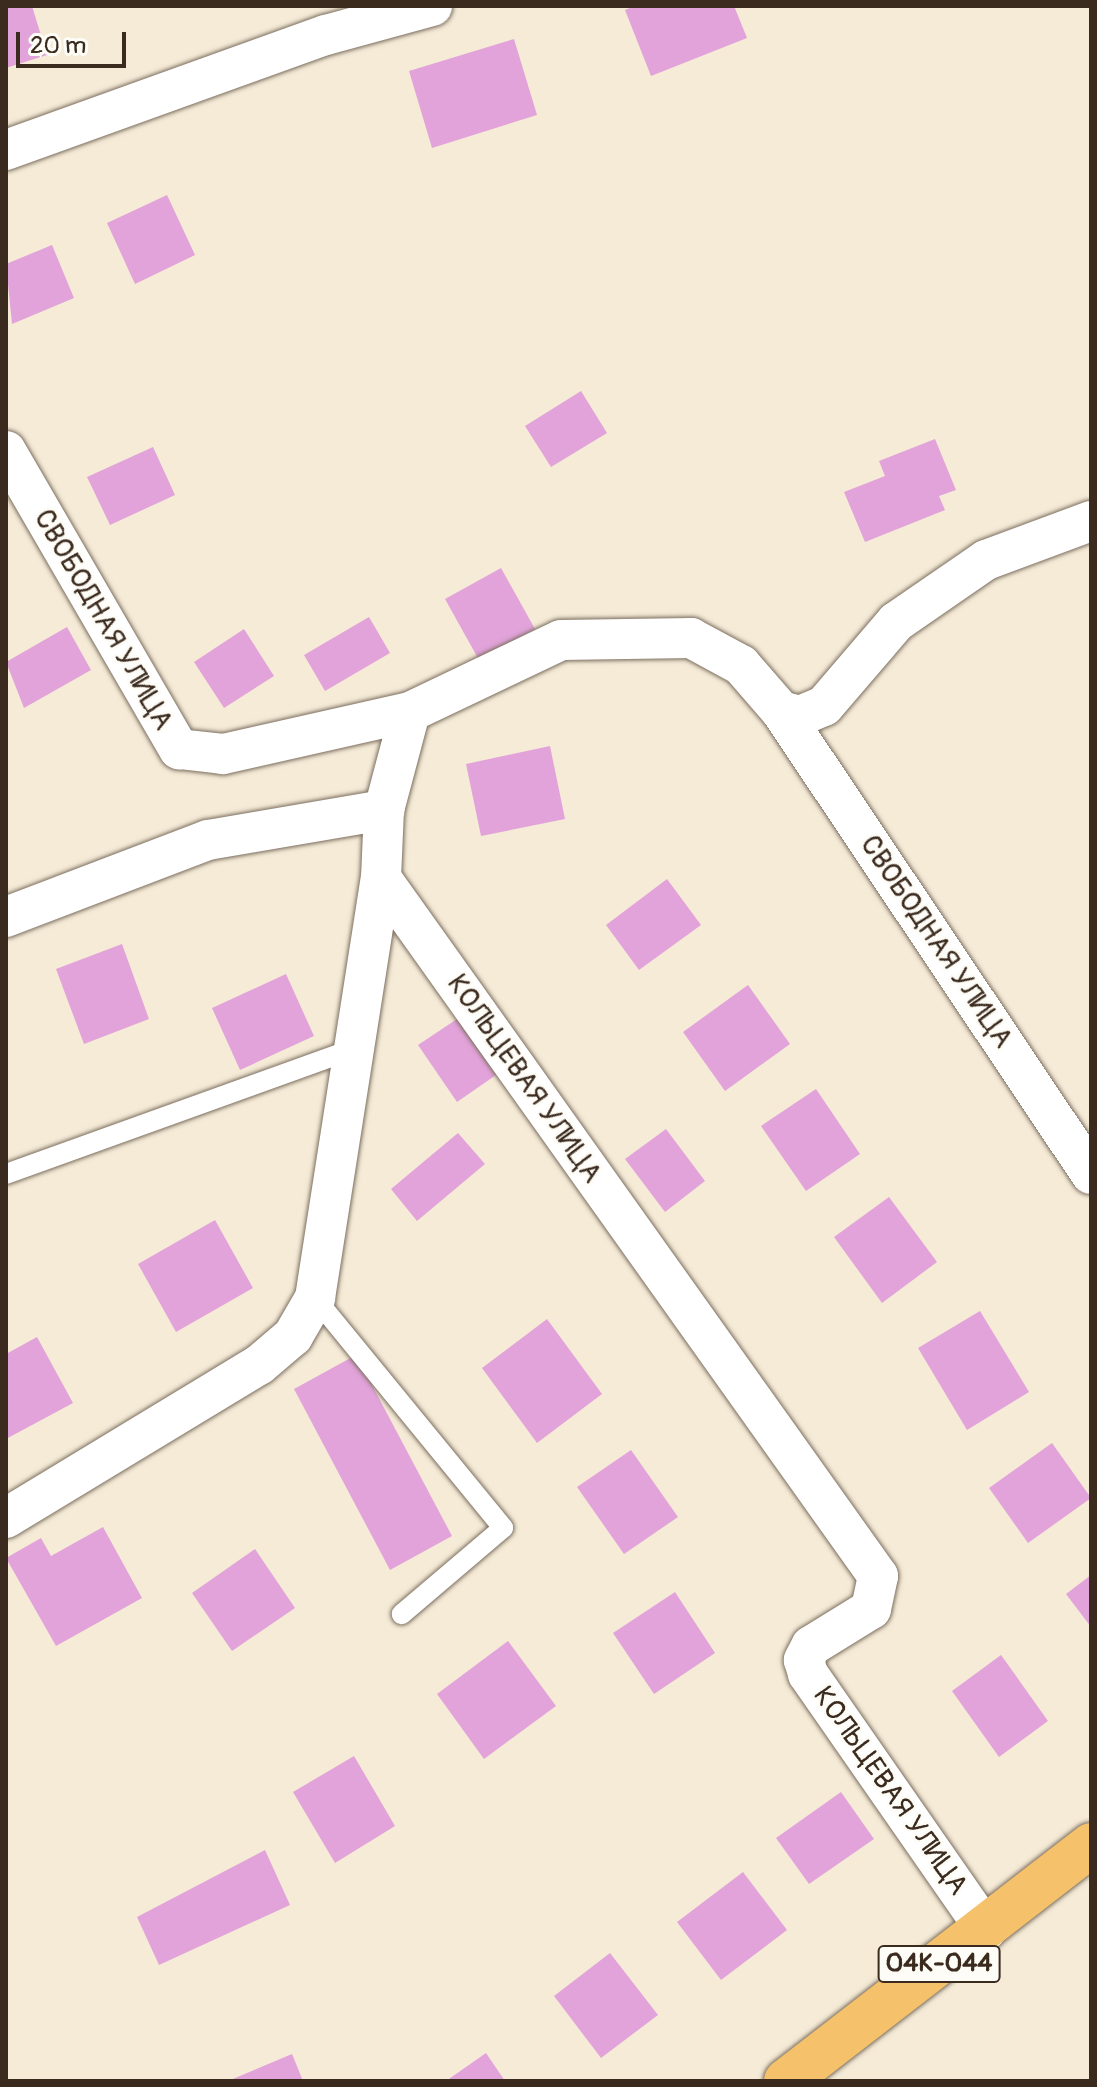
<!DOCTYPE html>
<html>
<head>
<meta charset="utf-8">
<style>
  body { margin:0 }
  #map { position:relative; width:1097px; height:2087px; overflow:hidden; background:#f5ebd7; font-family:Pangolin,sans-serif }
  div>[style] { position:absolute }
  .building>* { inset:0; background:#e2a3da }
  .roads { filter:drop-shadow(0 0 2px #7c6e5f) drop-shadow(0 0 2px #7c6e5f) }
  .service>* { height:20px; margin:-10px; padding:0 10px; transform-origin:10px; border-radius:10px; background:#fff }
  .minor>* { height:40px; margin:-20px; padding:0 20px; transform-origin:20px; border-radius:20px; background:#fff }
  .primary>* { height:44px; margin:-22px; padding:0 22px; transform-origin:22px; border-radius:22px; background:#f5c16b }
  span { translate:-50% -50%; white-space:nowrap; text-align:center; line-height:1.15; -webkit-text-stroke:6px #fdfcf7; paint-order:stroke }
  .shield-label span { padding:2px 6px; background:#fdfcf7; border:2px solid; border-radius:6px; -webkit-text-stroke-width:0 }
  .shield-label { font-size:26px; color:#3b2a1e; font-weight:700 }
  .street-label { font-size:28px; color:#3b2a1e }
  .frame { position:absolute; inset:0; border:8px solid #3b2a1e; pointer-events:none }
  .scale { position:absolute; left:16px; top:32px; width:110px; height:36px; box-sizing:border-box; border:4px solid #3b2a1e; border-top:0; padding-left:10px; font-size:24px; line-height:28px; white-space:nowrap; color:#3b2a1e; -webkit-text-stroke:6px #fdfcf7; paint-order:stroke }
</style>
</head>
<body>
<div id="map">
  <div class="building">
    <i style="clip-path:polygon(6px 6px,32px 6px,47px 55px,6px 68px)"></i>
    <i style="clip-path:polygon(635px 6px,734px 6px,747px 38px,651px 76px,625px 10px)"></i>
    <i style="clip-path:polygon(514px 39px,537px 115px,432px 148px,409px 71px)"></i>
    <i style="clip-path:polygon(167px 195px,195px 255px,135px 284px,107px 223px)"></i>
    <i style="clip-path:polygon(52px 245px,74px 298px,12px 324px,6px 264px)"></i>
    <i style="clip-path:polygon(581px 391px,607px 433px,551px 467px,525px 426px)"></i>
    <i style="clip-path:polygon(935px 439px,956px 490px,939px 496px,945px 510px,865px 542px,844px 492px,885px 476px,879px 461px)"></i>
    <i style="clip-path:polygon(153px 447px,175px 495px,110px 525px,87px 477px)"></i>
    <i style="clip-path:polygon(501px 568px,535px 629px,479px 660px,445px 599px)"></i>
    <i style="clip-path:polygon(369px 617px,390px 653px,325px 691px,304px 655px)"></i>
    <i style="clip-path:polygon(67px 627px,91px 670px,24px 708px,6px 662px)"></i>
    <i style="clip-path:polygon(244px 629px,274px 676px,224px 708px,194px 662px)"></i>
    <i style="clip-path:polygon(550px 746px,565px 819px,481px 836px,466px 764px)"></i>
    <i style="clip-path:polygon(667px 879px,701px 925px,639px 970px,606px 925px)"></i>
    <i style="clip-path:polygon(122px 944px,149px 1019px,84px 1044px,56px 969px)"></i>
    <i style="clip-path:polygon(286px 974px,314px 1036px,240px 1070px,212px 1008px)"></i>
    <i style="clip-path:polygon(748px 985px,790px 1044px,725px 1091px,683px 1032px)"></i>
    <i style="clip-path:polygon(457px 1019px,496px 1075px,457px 1102px,418px 1045px)"></i>
    <i style="clip-path:polygon(816px 1089px,860px 1154px,806px 1191px,761px 1126px)"></i>
    <i style="clip-path:polygon(666px 1129px,705px 1181px,665px 1212px,625px 1159px)"></i>
    <i style="clip-path:polygon(458px 1133px,485px 1164px,417px 1221px,391px 1189px)"></i>
    <i style="clip-path:polygon(889px 1197px,937px 1262px,882px 1303px,834px 1237px)"></i>
    <i style="clip-path:polygon(215px 1220px,253px 1288px,176px 1332px,138px 1264px)"></i>
    <i style="clip-path:polygon(980px 1311px,1029px 1392px,967px 1430px,918px 1348px)"></i>
    <i style="clip-path:polygon(547px 1319px,602px 1394px,537px 1443px,482px 1368px)"></i>
    <i style="clip-path:polygon(37px 1337px,73px 1403px,6px 1439px,6px 1354px)"></i>
    <i style="clip-path:polygon(356px 1355px,452px 1536px,390px 1570px,294px 1389px)"></i>
    <i style="clip-path:polygon(1052px 1443px,1091px 1498px,1028px 1543px,989px 1488px)"></i>
    <i style="clip-path:polygon(631px 1450px,678px 1517px,624px 1554px,577px 1487px)"></i>
    <i style="clip-path:polygon(103px 1527px,142px 1598px,56px 1646px,6px 1558px,41px 1538px,51px 1556px)"></i>
    <i style="clip-path:polygon(255px 1549px,295px 1608px,232px 1651px,192px 1593px)"></i>
    <i style="clip-path:polygon(1091px 1575px,1091px 1627px,1066px 1594px)"></i>
    <i style="clip-path:polygon(675px 1592px,715px 1653px,654px 1694px,613px 1633px)"></i>
    <i style="clip-path:polygon(508px 1641px,556px 1706px,484px 1759px,437px 1694px)"></i>
    <i style="clip-path:polygon(1001px 1655px,1048px 1721px,999px 1757px,952px 1691px)"></i>
    <i style="clip-path:polygon(354px 1756px,395px 1826px,335px 1863px,293px 1792px)"></i>
    <i style="clip-path:polygon(841px 1792px,874px 1839px,809px 1884px,776px 1838px)"></i>
    <i style="clip-path:polygon(265px 1850px,290px 1905px,159px 1965px,137px 1917px)"></i>
    <i style="clip-path:polygon(743px 1872px,787px 1930px,721px 1980px,677px 1922px)"></i>
    <i style="clip-path:polygon(610px 1953px,658px 2015px,601px 2058px,554px 1996px)"></i>
    <i style="clip-path:polygon(486px 2053px,505px 2081px,446px 2081px)"></i>
    <i style="clip-path:polygon(292px 2054px,303px 2081px,228px 2081px)"></i>
  </div>
  <div class="roads">
    <div class="service">
      <i style="left:6px;top:1174px;width:366px;rotate:-19.8deg"></i>
      <i style="left:315px;top:1298px;width:297px;rotate:50.7deg"></i>
      <i style="left:503px;top:1528px;width:133px;rotate:139.6deg"></i>
    </div>
    <div class="minor">
      <i style="left:6px;top:150px;width:340px;rotate:-19.8deg"></i>
      <i style="left:326px;top:35px;width:110px;rotate:-15.3deg"></i>
      <i style="left:6px;top:451px;width:345px;rotate:59.9deg"></i>
      <i style="left:179px;top:749px;width:44px;rotate:6.5deg"></i>
      <i style="left:223px;top:754px;width:192px;rotate:-12.7deg"></i>
      <i style="left:781px;top:711px;width:557px;rotate:56.2deg"></i>
      <i style="left:381px;top:878px;width:68px;rotate:-87.5deg"></i>
      <i style="left:384px;top:810px;width:101px;rotate:-75.1deg"></i>
      <i style="left:410px;top:712px;width:167px;rotate:-25.5deg"></i>
      <i style="left:561px;top:640px;width:130px;rotate:-0.9deg"></i>
      <i style="left:691px;top:638px;width:57px;rotate:28.4deg"></i>
      <i style="left:741px;top:665px;width:61px;rotate:49deg"></i>
      <i style="left:781px;top:711px;width:20px;rotate:15deg"></i>
      <i style="left:800px;top:716px;width:26px;rotate:-23deg"></i>
      <i style="left:824px;top:706px;width:111px;rotate:-49.4deg"></i>
      <i style="left:896px;top:622px;width:109px;rotate:-34.6deg"></i>
      <i style="left:986px;top:560px;width:112px;rotate:-20.4deg"></i>
      <i style="left:6px;top:917px;width:216px;rotate:-20.9deg"></i>
      <i style="left:208px;top:840px;width:179px;rotate:-9.7deg"></i>
      <i style="left:6px;top:1518px;width:296px;rotate:-31.2deg"></i>
      <i style="left:259px;top:1365px;width:45px;rotate:-40.5deg"></i>
      <i style="left:293px;top:1336px;width:44px;rotate:-59.9deg"></i>
      <i style="left:315px;top:1298px;width:425px;rotate:-81.1deg"></i>
      <i style="left:381px;top:878px;width:857px;rotate:54.55deg"></i>
      <i style="left:878px;top:1576px;width:34px;rotate:102deg"></i>
      <i style="left:871px;top:1609px;width:70px;rotate:148.3deg"></i>
      <i style="left:811px;top:1646px;width:16px;rotate:117deg"></i>
      <i style="left:804px;top:1660px;width:15px;rotate:74deg"></i>
      <i style="left:808px;top:1674px;width:312px;rotate:55.2deg"></i>
    </div>
    <div class="primary">
      <i style="left:786px;top:2081px;width:386px;rotate:-37.7deg"></i>
    </div>
  </div>
  <div class="shield-label">
    <span style="left:939px;top:1964px">04К-044</span>
  </div>
  <div class="street-label">
    <span style="left:103px;top:620px;rotate:60deg">СВОБОДНАЯ УЛИЦА</span>
    <span style="left:936px;top:942px;rotate:56deg">СВОБОДНАЯ УЛИЦА</span>
    <span style="left:524px;top:1079px;rotate:55deg">КОЛЬЦЕВАЯ УЛИЦА</span>
    <span style="left:890px;top:1791px;rotate:55deg">КОЛЬЦЕВАЯ УЛИЦА</span>
  </div>
  <div class="frame"></div>
  <div class="scale">20 m</div>
</div>
</body>
</html>
